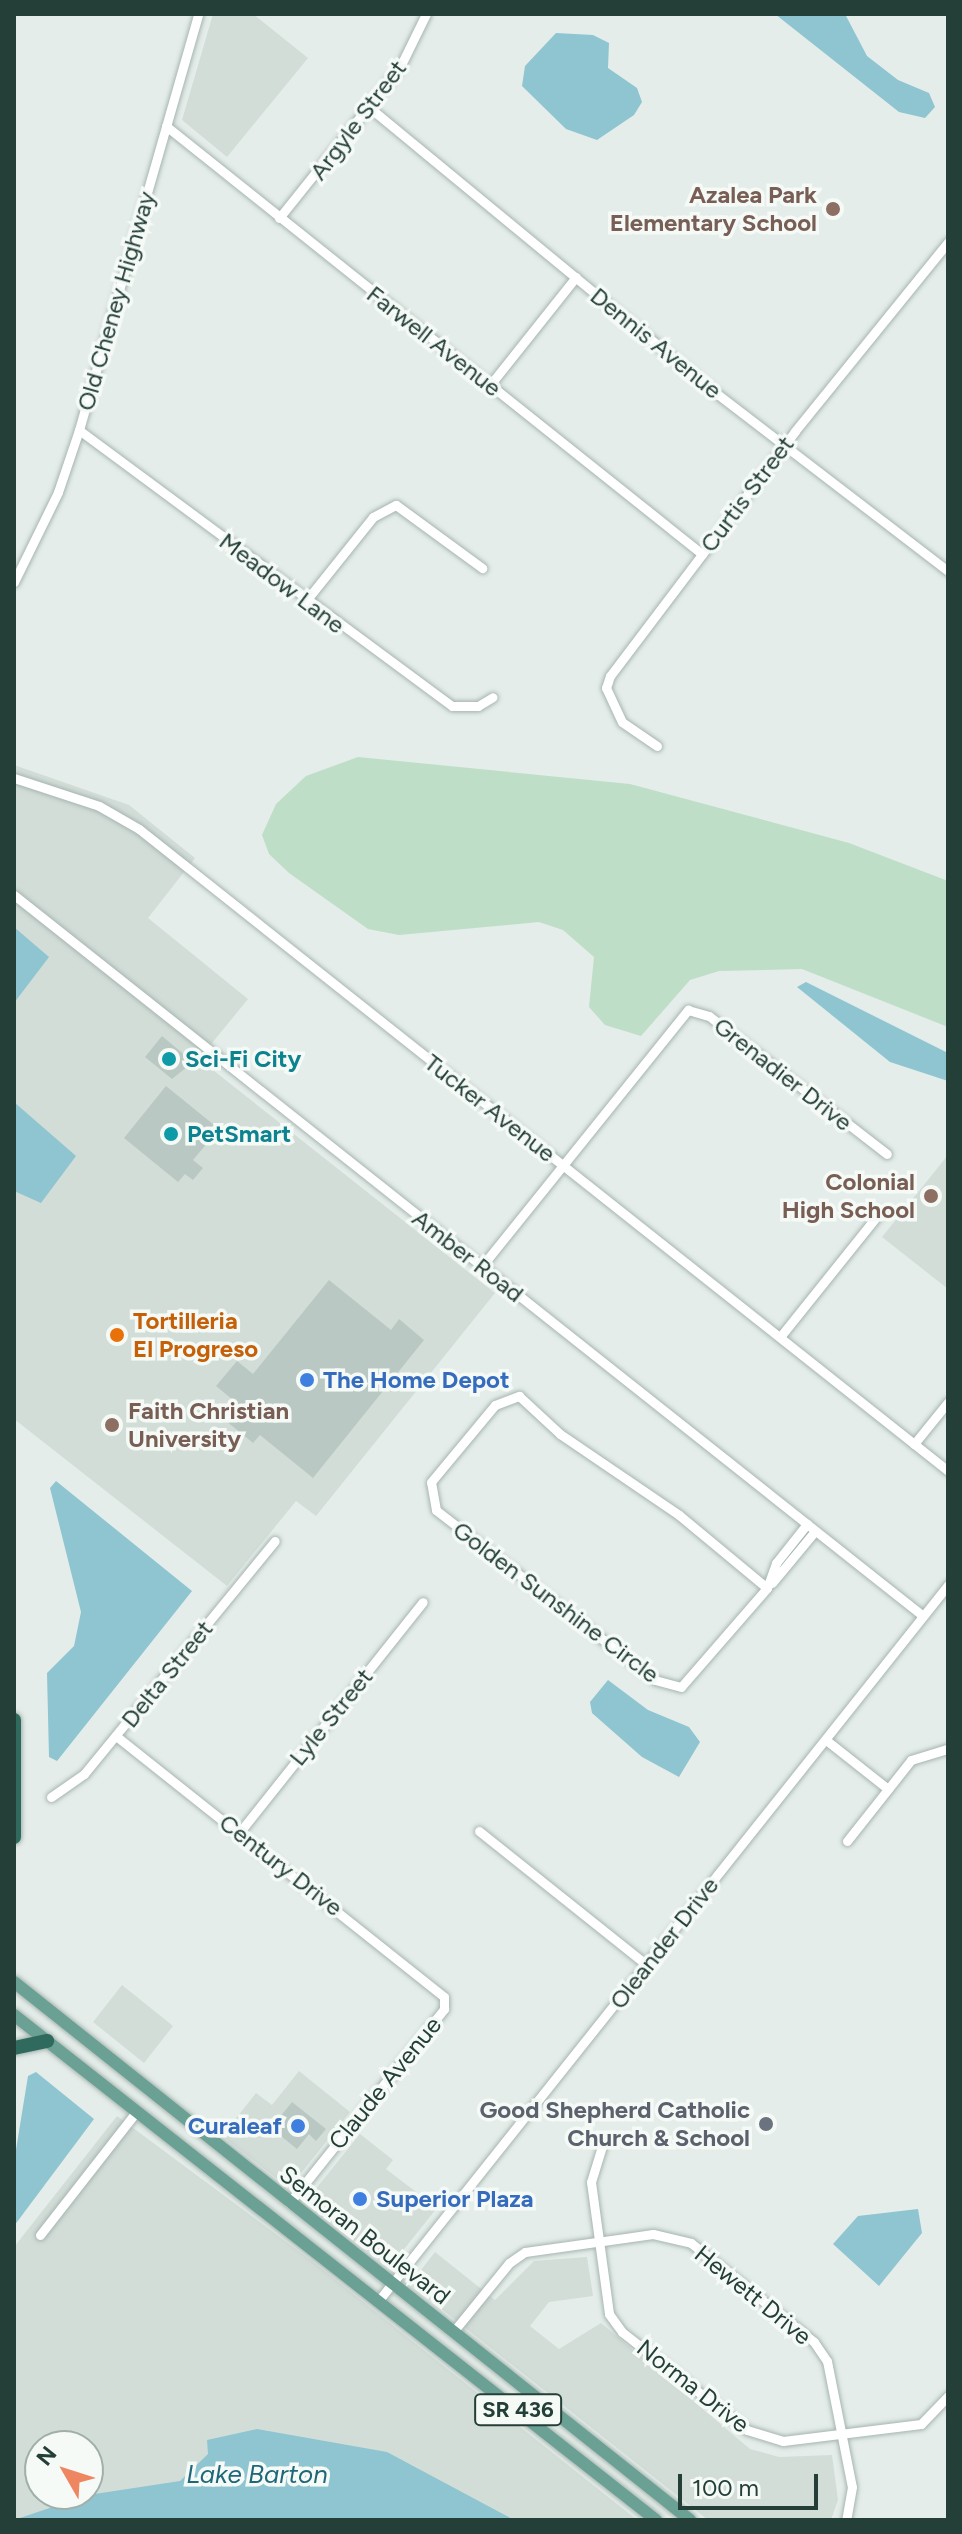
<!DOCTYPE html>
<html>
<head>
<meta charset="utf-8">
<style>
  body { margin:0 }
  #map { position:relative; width:962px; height:2534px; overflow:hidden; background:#e4ede9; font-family:Figtree,sans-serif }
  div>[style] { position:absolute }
  .built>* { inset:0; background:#d2ddd8 }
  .green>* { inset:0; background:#bedec7 }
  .water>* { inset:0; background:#8ec5d0 }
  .building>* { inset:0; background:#b9c8c2 }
  .roads { filter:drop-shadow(0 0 2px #a7b5b0) drop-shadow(0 0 2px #a7b5b0) }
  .minor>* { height:9px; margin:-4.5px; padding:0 4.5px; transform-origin:4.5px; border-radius:4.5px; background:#fff }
  .major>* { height:12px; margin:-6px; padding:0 6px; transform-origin:6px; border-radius:6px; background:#6aa194 }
  .highway>* { height:14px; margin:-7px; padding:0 7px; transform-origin:7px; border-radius:7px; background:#306a5f }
  .dots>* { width:22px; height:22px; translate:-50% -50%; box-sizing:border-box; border:4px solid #f5faf7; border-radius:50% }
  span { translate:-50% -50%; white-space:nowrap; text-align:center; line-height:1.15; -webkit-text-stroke:7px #f5faf7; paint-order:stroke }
  .shield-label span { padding:2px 6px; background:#f5faf7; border:2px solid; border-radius:6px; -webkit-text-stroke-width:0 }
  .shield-label { font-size:22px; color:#243f38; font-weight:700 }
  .street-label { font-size:24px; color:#243f38 }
  .education-label { font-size:24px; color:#785e54; font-weight:700 }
  .right { translate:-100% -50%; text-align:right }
  .left { translate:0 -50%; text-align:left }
  .culture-label { font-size:24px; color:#0d838f; font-weight:700 }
  .food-label { font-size:24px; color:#c56008; font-weight:700 }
  .shop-label { font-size:24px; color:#366cbe; font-weight:700 }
  .worship-label { font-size:24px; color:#5b616d; font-weight:700 }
  .water-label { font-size:26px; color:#1f6879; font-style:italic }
  .frame { position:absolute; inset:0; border:16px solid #243f38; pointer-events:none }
  .north { position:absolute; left:24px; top:2430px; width:80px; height:80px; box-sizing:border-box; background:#f5faf7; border:2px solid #a1afab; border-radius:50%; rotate:309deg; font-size:22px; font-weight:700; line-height:32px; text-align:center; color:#243f38 }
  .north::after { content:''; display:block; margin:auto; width:28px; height:36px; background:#ee8761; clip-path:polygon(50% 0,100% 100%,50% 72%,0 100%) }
  .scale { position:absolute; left:678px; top:2474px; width:140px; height:36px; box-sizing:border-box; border:4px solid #243f38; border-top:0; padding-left:10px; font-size:24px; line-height:28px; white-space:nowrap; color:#243f38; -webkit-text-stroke:6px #f5faf7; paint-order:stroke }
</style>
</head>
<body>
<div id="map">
  <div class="built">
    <i style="clip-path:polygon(213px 14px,253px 14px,308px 58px,227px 157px,182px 120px)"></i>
    <i style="clip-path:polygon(14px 765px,129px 805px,195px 858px,148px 918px,248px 999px,199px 1059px,495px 1293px,316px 1516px,296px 1501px,227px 1586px,14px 1419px)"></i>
    <i style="clip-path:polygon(948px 1155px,948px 1289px,882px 1237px)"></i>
    <i style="clip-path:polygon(122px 1985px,173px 2026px,144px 2063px,93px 2022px)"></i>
    <i style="clip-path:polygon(299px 2071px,350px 2112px,289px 2188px,222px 2136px,256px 2093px,272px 2105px)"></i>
    <i style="clip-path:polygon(evenodd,117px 2116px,312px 2261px,637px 2520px,14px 2520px,14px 2247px,117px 2116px,40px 2446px,88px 2446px,88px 2494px,40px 2494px,40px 2446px)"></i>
    <i style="clip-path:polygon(360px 2134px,393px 2160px,386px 2169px,437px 2208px,389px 2268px,306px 2201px)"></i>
    <i style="clip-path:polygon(435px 2252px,495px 2300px,534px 2261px,587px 2257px,593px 2296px,549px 2302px,530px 2326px,559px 2349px,601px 2323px,750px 2449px,779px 2457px,832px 2455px,838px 2500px,831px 2520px,708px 2520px,410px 2284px)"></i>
  </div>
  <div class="green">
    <i style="clip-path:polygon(358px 757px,630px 784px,849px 843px,948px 881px,948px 1027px,802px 969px,719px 971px,690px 980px,641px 1036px,605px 1025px,589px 1007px,594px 957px,563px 930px,539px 922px,399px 935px,368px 929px,289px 873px,269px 854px,262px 835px,276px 804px,306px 776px)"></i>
  </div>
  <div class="water">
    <i style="clip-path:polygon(775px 14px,845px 14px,867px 56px,898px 80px,929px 93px,935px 107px,925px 118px,899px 112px)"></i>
    <i style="clip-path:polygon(556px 33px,593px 35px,609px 43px,608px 68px,637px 88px,642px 102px,634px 115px,597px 140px,566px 129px,522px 86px,525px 66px)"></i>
    <i style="clip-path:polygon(14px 927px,49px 957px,14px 1003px)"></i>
    <i style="clip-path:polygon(806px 982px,948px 1053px,948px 1081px,890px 1062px,797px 987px)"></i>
    <i style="clip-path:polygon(14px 1102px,76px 1156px,41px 1203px,14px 1191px)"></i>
    <i style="clip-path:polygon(56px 1481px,192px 1591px,57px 1761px,49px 1757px,47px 1673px,74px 1646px,81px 1612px,50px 1488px)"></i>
    <i style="clip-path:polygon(608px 1680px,648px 1710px,689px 1727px,700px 1742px,679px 1777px,642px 1757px,592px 1713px,590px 1702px)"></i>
    <i style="clip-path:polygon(36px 2072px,94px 2119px,14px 2226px,14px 2162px,28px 2076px)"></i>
    <i style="clip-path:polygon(918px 2209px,922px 2233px,879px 2286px,833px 2244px,858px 2216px)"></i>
    <i style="clip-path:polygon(257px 2429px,387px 2452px,514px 2520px,14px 2520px,88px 2495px,180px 2481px,208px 2454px,207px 2440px)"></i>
  </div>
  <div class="building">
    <i style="clip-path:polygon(162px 1036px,193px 1062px,172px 1079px,145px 1057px)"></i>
    <i style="clip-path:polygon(166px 1086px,219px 1129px,193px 1160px,203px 1168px,193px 1180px,185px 1174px,178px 1182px,124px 1138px)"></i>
    <i style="clip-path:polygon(329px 1280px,391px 1330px,399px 1319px,424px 1340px,313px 1478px,260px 1435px,253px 1443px,220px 1416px,233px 1400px,216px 1386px,237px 1361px,253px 1374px)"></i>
    <i style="clip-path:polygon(292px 2102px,326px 2129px,316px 2141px,309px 2134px,297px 2149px,271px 2128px)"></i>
  </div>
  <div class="roads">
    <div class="minor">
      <i style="left:370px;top:108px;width:448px;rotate:39.5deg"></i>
      <i style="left:716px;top:393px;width:292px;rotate:37.5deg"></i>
      <i style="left:166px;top:126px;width:686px;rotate:38.61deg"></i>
      <i style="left:279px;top:218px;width:193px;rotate:-51.3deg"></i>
      <i style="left:400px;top:67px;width:59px;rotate:-63.9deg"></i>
      <i style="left:490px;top:385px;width:138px;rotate:-51.5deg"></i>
      <i style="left:79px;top:430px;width:464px;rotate:36.5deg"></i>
      <i style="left:452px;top:706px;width:26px"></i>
      <i style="left:478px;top:706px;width:17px;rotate:-31deg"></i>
      <i style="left:14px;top:582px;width:100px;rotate:-63.9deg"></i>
      <i style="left:58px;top:492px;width:65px;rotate:-71.3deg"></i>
      <i style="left:79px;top:430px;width:433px;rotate:-74deg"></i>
      <i style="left:305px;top:602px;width:109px;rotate:-51.3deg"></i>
      <i style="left:373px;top:517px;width:26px;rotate:-28deg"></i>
      <i style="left:396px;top:505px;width:107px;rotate:36.2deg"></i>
      <i style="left:657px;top:746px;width:42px;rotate:-145.6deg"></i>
      <i style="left:622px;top:722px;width:38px;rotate:-115deg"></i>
      <i style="left:606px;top:688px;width:13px;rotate:-72deg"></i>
      <i style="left:610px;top:676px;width:307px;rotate:-52.9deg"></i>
      <i style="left:795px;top:431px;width:243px;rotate:-51deg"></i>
      <i style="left:14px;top:778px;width:89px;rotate:18.2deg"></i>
      <i style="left:99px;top:806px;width:46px;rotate:29.9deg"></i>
      <i style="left:139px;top:829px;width:1033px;rotate:38.43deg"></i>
      <i style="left:14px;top:895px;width:1160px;rotate:38.42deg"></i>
      <i style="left:482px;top:1266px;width:329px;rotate:-51.2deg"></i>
      <i style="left:688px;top:1010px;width:22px;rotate:16deg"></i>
      <i style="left:709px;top:1016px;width:225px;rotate:37.8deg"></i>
      <i style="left:780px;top:1337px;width:160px;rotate:-51.3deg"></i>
      <i style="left:519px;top:1396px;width:56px;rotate:42.8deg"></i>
      <i style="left:560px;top:1434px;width:144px;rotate:34.2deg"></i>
      <i style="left:679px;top:1515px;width:114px;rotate:39.7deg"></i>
      <i style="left:767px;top:1588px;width:131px;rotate:131deg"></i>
      <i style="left:681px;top:1687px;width:27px;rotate:-165deg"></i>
      <i style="left:655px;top:1680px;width:277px;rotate:-142.2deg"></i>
      <i style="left:436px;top:1510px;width:28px;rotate:-100deg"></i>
      <i style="left:431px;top:1482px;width:100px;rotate:-50.3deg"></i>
      <i style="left:495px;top:1405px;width:26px;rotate:-21deg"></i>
      <i style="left:914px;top:1444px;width:54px;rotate:-51deg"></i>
      <i style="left:772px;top:1583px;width:67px;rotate:-50.4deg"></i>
      <i style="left:767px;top:1588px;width:27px;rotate:-70deg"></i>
      <i style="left:776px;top:1563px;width:50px;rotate:-51.5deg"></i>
      <i style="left:116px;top:1736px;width:419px;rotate:38.5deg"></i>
      <i style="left:444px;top:1997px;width:12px;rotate:90deg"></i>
      <i style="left:444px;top:2009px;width:248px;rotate:128.6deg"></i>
      <i style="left:826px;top:1740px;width:79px;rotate:38.3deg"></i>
      <i style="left:51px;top:1797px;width:40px;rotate:-34.9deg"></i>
      <i style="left:84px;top:1774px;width:301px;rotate:-50.7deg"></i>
      <i style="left:479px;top:1831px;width:215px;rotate:38.6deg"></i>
      <i style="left:239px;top:1833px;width:295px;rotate:-51.5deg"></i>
      <i style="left:847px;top:1841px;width:103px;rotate:-51.7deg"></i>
      <i style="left:911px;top:1760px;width:39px;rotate:-17deg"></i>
      <i style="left:603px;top:2143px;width:41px;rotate:107.1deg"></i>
      <i style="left:591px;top:2182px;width:133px;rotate:82.2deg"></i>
      <i style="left:609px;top:2314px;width:22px;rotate:54deg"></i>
      <i style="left:622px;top:2332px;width:159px;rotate:38.1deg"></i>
      <i style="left:747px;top:2430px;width:38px;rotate:17deg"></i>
      <i style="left:783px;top:2441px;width:139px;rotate:-7deg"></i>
      <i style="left:921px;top:2424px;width:39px;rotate:-46deg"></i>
      <i style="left:40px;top:2235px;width:157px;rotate:-52deg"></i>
      <i style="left:379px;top:2300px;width:914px;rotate:-51.49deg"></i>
      <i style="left:453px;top:2332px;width:89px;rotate:-50.9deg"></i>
      <i style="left:509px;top:2263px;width:19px;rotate:-35deg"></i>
      <i style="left:525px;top:2252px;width:129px;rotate:-8deg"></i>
      <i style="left:653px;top:2234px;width:39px;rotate:13deg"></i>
      <i style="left:691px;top:2243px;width:158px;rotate:38.8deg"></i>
      <i style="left:814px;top:2342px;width:23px;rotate:56deg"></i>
      <i style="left:827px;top:2361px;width:128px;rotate:78.8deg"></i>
      <i style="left:852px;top:2487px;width:34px;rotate:100deg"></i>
    </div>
    <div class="major">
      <i style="left:14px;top:1982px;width:864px;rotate:38.51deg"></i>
      <i style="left:14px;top:2015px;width:817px;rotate:38.19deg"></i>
    </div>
    <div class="highway">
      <i style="left:14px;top:1720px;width:117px;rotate:90deg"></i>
      <i style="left:14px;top:2048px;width:34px;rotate:-12deg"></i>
    </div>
  </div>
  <div class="dots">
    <i style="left:833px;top:209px;background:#8d6e63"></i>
    <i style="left:169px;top:1059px;background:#0f9aa8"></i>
    <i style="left:171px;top:1134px;background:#0f9aa8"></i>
    <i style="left:931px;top:1196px;background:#8d6e63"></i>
    <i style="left:117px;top:1335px;background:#e8710a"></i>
    <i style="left:307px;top:1380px;background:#3f7fe0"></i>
    <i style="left:112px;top:1425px;background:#8d6e63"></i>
    <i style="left:766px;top:2124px;background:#6b7280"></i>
    <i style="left:298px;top:2126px;background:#3f7fe0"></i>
    <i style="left:360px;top:2199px;background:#3f7fe0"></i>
  </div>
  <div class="shield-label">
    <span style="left:518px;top:2410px">SR 436</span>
  </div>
  <div class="street-label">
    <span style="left:358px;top:120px;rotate:-53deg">Argyle Street</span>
    <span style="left:116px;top:301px;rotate:-74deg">Old Cheney Highway</span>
    <span style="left:434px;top:341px;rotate:38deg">Farwell Avenue</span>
    <span style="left:656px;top:343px;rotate:39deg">Dennis Avenue</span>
    <span style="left:747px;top:494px;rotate:-53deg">Curtis Street</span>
    <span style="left:282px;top:583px;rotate:37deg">Meadow Lane</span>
    <span style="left:783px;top:1074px;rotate:38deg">Grenadier Drive</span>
    <span style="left:490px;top:1108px;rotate:38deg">Tucker Avenue</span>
    <span style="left:468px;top:1256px;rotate:38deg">Amber Road</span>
    <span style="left:556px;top:1602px;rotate:37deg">Golden Sunshine Circle</span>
    <span style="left:167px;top:1674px;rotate:-51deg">Delta Street</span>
    <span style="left:331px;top:1717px;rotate:-51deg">Lyle Street</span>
    <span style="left:281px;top:1865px;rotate:38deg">Century Drive</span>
    <span style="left:664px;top:1943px;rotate:-52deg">Oleander Drive</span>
    <span style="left:385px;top:2083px;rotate:-51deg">Claude Avenue</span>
    <span style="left:365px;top:2235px;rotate:38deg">Semoran Boulevard</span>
    <span style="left:753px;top:2295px;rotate:39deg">Hewett Drive</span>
    <span style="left:693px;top:2386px;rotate:38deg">Norma Drive</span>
  </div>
  <div class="education-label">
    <span class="right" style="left:817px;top:209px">Azalea Park<br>Elementary School</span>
    <span class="right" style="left:915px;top:1196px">Colonial<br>High School</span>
    <span class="left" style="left:128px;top:1425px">Faith Christian<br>University</span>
  </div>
  <div class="culture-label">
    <span class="left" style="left:185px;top:1059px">Sci-Fi City</span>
    <span class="left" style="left:187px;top:1134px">PetSmart</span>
  </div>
  <div class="food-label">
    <span class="left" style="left:133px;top:1335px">Tortilleria<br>El Progreso</span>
  </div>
  <div class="shop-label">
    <span class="left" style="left:323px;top:1380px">The Home Depot</span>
    <span class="right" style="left:282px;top:2126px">Curaleaf</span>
    <span class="left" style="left:376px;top:2199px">Superior Plaza</span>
  </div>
  <div class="worship-label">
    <span class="right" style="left:750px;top:2124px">Good Shepherd Catholic<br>Church &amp; School</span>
  </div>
  <div class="water-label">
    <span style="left:257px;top:2475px">Lake Barton</span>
  </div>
  <div class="frame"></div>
  <div class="north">N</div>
  <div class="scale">100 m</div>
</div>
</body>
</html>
